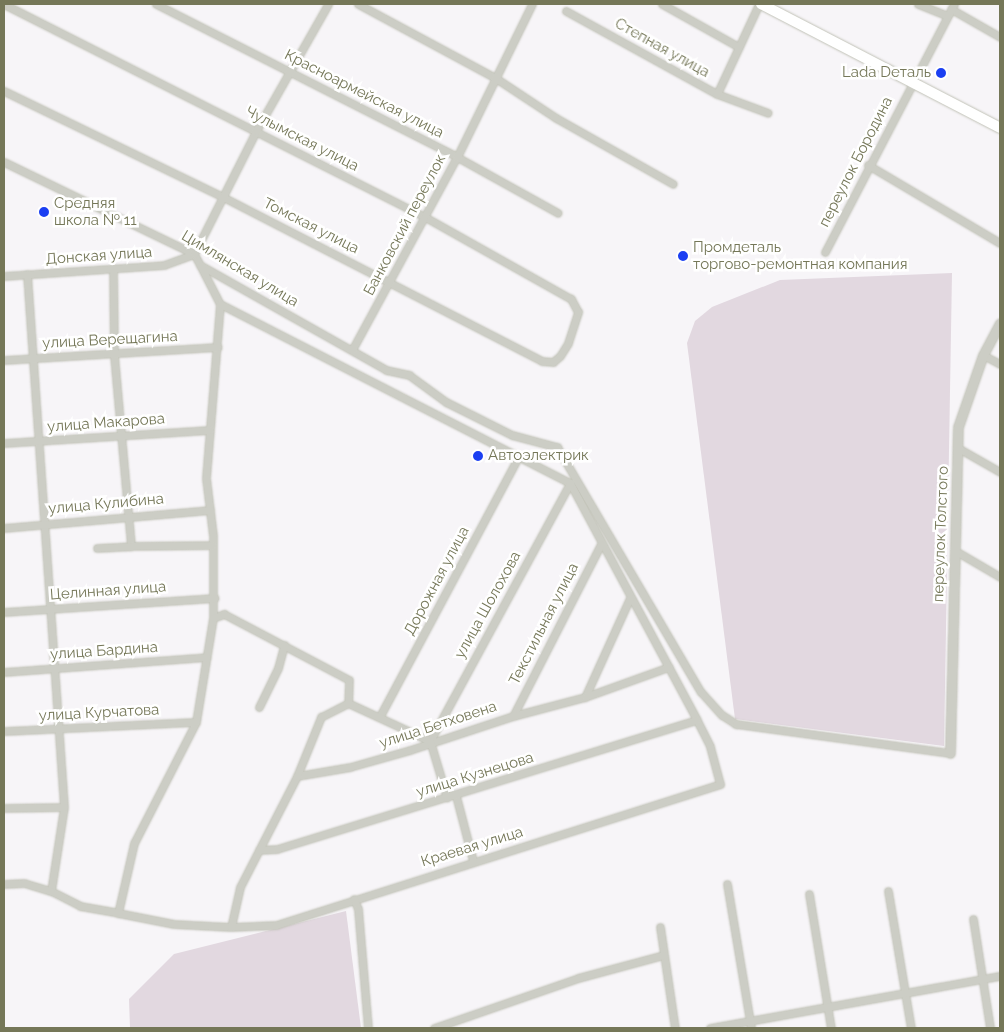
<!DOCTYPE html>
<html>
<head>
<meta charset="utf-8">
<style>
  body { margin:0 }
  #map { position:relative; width:1004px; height:1032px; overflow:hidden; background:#f7f5f8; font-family:Raleway,sans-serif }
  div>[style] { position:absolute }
  .green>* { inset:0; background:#e2d8e0 }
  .roads { filter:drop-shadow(0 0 1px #c1c2b7) drop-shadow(0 0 1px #c1c2b7) }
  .minor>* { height:7px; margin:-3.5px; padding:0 3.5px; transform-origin:3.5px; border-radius:3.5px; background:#cccdc5 }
  .tertiary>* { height:9px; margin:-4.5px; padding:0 4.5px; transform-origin:4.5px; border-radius:4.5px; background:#cccdc5 }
  .secondary>* { height:10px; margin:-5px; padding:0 5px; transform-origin:5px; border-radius:5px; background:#fff }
  .dots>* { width:14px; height:14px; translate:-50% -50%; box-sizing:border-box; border:2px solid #fff; border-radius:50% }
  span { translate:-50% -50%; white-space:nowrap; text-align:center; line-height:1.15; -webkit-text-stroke:5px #fff; paint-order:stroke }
  .street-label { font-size:15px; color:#757758 }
  .poi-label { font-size:15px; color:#757758 }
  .right { translate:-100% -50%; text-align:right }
  .left { translate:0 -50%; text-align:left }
  .frame { position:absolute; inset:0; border:5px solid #757758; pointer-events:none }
</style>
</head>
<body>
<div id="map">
  <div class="green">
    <i style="clip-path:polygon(952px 273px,944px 746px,735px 719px,687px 343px,695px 321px,712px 307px,780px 280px)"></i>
    <i style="clip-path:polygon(346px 911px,361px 1028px,130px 1028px,129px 999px,174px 954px)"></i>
  </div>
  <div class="roads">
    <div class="minor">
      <i style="left:156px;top:4px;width:338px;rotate:26.9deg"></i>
      <i style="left:457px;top:157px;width:115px;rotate:29deg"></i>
      <i style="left:358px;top:4px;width:158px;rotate:28.3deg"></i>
      <i style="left:497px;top:79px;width:71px;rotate:33.5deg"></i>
      <i style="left:556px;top:118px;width:134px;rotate:29.4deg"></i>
      <i style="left:662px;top:4px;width:88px;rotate:29.2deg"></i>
      <i style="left:918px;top:4px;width:31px;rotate:22deg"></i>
      <i style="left:951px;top:9px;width:56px;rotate:29.7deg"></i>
      <i style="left:566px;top:11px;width:172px;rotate:28.8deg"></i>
      <i style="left:717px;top:94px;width:54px;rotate:20.4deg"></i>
      <i style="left:4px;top:91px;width:243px;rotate:25.8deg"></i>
      <i style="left:223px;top:197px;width:359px;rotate:27.2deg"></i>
      <i style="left:542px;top:361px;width:11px;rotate:5deg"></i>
      <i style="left:553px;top:362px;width:9px;rotate:-41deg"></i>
      <i style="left:560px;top:356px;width:15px;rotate:-58deg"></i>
      <i style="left:568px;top:343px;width:33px;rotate:-72deg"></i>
      <i style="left:578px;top:312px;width:15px;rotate:-118deg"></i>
      <i style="left:571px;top:299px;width:167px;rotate:-150.7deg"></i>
      <i style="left:425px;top:217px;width:472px;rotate:-153.2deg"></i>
      <i style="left:717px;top:94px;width:99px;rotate:-65deg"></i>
      <i style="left:4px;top:162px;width:211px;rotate:25.8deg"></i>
      <i style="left:194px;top:254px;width:13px;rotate:61deg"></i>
      <i style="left:200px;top:265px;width:214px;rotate:29.4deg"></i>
      <i style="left:386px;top:370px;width:24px;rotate:12deg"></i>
      <i style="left:409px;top:375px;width:46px;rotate:36.1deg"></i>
      <i style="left:446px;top:402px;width:74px;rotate:26.6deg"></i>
      <i style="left:512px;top:435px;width:47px;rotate:14.9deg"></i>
      <i style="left:557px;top:447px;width:284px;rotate:59.6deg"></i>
      <i style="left:701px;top:692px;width:31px;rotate:48deg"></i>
      <i style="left:722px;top:715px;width:17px;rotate:33deg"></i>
      <i style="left:736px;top:724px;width:216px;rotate:7.7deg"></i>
      <i style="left:868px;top:165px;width:153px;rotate:30.6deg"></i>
      <i style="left:825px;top:252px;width:280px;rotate:-62.5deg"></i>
      <i style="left:200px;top:265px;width:44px;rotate:62.9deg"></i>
      <i style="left:220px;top:304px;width:175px;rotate:94.6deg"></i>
      <i style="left:206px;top:478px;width:58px;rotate:83.1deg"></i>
      <i style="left:213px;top:536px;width:82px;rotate:90deg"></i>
      <i style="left:213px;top:618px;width:105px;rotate:99.3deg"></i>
      <i style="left:196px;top:722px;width:136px;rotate:117.1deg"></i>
      <i style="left:134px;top:843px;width:72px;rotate:102.9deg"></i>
      <i style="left:118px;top:913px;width:57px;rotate:11.1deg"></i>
      <i style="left:174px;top:924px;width:57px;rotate:3deg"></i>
      <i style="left:231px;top:927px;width:45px;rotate:-2.5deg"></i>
      <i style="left:276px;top:925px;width:466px;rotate:-17.6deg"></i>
      <i style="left:720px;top:784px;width:39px;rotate:-105deg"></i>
      <i style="left:710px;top:746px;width:29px;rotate:-117deg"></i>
      <i style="left:697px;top:720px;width:269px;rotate:-118.2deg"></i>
      <i style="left:570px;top:483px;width:393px;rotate:-152.9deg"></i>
      <i style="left:113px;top:270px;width:85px;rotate:89.3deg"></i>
      <i style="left:114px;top:355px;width:192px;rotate:84.9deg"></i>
      <i style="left:131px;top:546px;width:82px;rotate:-0.7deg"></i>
      <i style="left:27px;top:274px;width:534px;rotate:86.03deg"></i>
      <i style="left:64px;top:807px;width:85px;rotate:98.8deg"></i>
      <i style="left:51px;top:891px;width:33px;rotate:27deg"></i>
      <i style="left:80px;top:906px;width:39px;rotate:10deg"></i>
      <i style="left:4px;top:276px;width:160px;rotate:-3.9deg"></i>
      <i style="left:164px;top:265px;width:32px;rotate:-20deg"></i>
      <i style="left:194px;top:254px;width:138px;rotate:-63.2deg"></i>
      <i style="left:256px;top:131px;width:146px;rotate:-60.4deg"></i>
      <i style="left:352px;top:350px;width:220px;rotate:-61.5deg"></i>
      <i style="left:457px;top:157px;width:170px;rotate:-63.9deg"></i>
      <i style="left:983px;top:355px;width:19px;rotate:28deg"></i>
      <i style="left:4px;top:360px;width:214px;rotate:-3.5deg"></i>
      <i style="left:4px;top:443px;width:206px;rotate:-3.6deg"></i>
      <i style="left:958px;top:448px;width:48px;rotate:29.7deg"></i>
      <i style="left:4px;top:528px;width:207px;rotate:-5deg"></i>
      <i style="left:97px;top:548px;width:34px;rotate:-3deg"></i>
      <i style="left:954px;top:550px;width:53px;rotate:30.4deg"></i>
      <i style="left:4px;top:612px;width:211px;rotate:-3.8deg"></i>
      <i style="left:213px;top:618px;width:12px;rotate:-20deg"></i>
      <i style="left:224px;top:614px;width:141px;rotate:27.8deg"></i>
      <i style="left:349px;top:680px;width:23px;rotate:92deg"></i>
      <i style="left:4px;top:672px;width:203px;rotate:-4.2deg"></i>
      <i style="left:585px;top:697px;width:109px;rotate:-65.6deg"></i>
      <i style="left:259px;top:707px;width:43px;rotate:-64deg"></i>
      <i style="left:278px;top:668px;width:24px;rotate:-75deg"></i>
      <i style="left:380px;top:716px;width:291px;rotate:-61.9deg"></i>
      <i style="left:513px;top:716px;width:193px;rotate:-62.9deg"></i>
      <i style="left:4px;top:731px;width:192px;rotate:-2.7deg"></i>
      <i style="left:430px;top:741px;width:294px;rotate:-61.5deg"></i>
      <i style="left:297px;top:776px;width:54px;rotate:-9.6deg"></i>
      <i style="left:350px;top:767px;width:62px;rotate:-15.8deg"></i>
      <i style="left:410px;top:750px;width:108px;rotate:-18.3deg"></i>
      <i style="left:513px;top:716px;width:74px;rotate:-14.8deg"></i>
      <i style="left:585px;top:697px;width:89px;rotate:-19.7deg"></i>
      <i style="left:456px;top:796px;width:67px;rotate:75.3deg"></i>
      <i style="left:4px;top:808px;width:60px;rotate:-1deg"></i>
      <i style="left:259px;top:850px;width:18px;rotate:-3deg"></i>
      <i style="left:277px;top:849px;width:439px;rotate:-17.1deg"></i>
      <i style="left:4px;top:884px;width:20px;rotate:-3deg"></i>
      <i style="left:24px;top:883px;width:28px;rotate:17deg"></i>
      <i style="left:727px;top:884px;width:146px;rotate:80.5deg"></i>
      <i style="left:888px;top:891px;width:139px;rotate:80.5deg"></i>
      <i style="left:809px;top:894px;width:136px;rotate:80.7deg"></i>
      <i style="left:354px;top:899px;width:11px;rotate:68deg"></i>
      <i style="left:358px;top:909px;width:119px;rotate:85.2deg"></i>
      <i style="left:973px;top:919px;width:110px;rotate:81.1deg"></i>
      <i style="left:231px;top:927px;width:41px;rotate:-77.3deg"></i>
      <i style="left:240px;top:887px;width:125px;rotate:-62.8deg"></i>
      <i style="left:297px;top:776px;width:64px;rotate:-67.9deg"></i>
      <i style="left:321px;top:717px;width:30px;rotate:-27deg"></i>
      <i style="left:348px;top:703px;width:90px;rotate:24.9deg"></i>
      <i style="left:430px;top:741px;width:59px;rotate:73.4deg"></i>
      <i style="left:660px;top:927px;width:102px;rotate:81.6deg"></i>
      <i style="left:434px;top:1028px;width:152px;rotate:-19.1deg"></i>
      <i style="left:578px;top:978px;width:89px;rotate:-15deg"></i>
      <i style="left:710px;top:1028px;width:295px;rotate:-10.2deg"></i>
    </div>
    <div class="tertiary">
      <i style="left:950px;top:753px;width:326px;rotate:-88.6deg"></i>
      <i style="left:958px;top:427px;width:76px;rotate:-70.9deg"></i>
      <i style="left:983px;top:355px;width:36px;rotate:-62deg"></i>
    </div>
    <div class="secondary">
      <i style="left:761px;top:4px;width:269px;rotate:27.4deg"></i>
    </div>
  </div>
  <div class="dots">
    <i style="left:941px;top:73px;background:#1b3ff2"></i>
    <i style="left:44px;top:212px;background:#1b3ff2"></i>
    <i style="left:683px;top:256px;background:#1b3ff2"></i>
    <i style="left:478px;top:456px;background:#1b3ff2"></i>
  </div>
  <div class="street-label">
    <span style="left:662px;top:48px;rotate:29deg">Степная улица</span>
    <span style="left:364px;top:94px;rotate:27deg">Красноармейская улица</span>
    <span style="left:302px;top:139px;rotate:27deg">Чулымская улица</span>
    <span style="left:856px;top:162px;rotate:-63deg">переулок Бородина</span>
    <span style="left:405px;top:225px;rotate:-62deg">Банковский переулок</span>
    <span style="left:311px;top:226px;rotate:27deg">Томская улица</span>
    <span style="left:99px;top:256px;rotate:-4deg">Донская улица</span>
    <span style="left:240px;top:269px;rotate:31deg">Цимлянская улица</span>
    <span style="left:110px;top:340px;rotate:-3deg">улица Верещагина</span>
    <span style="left:106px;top:423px;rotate:-4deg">улица Макарова</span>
    <span style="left:106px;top:504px;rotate:-5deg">улица Кулибина</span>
    <span style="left:941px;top:534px;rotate:-88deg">переулок Толстого</span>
    <span style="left:437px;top:581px;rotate:-62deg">Дорожная улица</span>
    <span style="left:108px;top:591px;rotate:-4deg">Целинная улица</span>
    <span style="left:488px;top:605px;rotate:-61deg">улица Шолохова</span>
    <span style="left:544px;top:624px;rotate:-63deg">Текстильная улица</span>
    <span style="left:104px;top:651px;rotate:-4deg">улица Бардина</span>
    <span style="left:99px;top:713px;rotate:-3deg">улица Курчатова</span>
    <span style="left:438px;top:725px;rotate:-18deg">улица Бетховена</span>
    <span style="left:475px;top:775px;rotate:-17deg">улица Кузнецова</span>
    <span style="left:472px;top:847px;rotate:-17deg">Краевая улица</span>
  </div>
  <div class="poi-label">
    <span class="right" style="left:931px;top:73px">Lada Dеталь</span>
    <span class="left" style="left:54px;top:212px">Средняя<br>школа № 11</span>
    <span class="left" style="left:693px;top:256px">Промдеталь<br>торгово-ремонтная компания</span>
    <span class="left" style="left:488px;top:456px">Автоэлектрик</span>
  </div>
  <div class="frame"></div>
</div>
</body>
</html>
